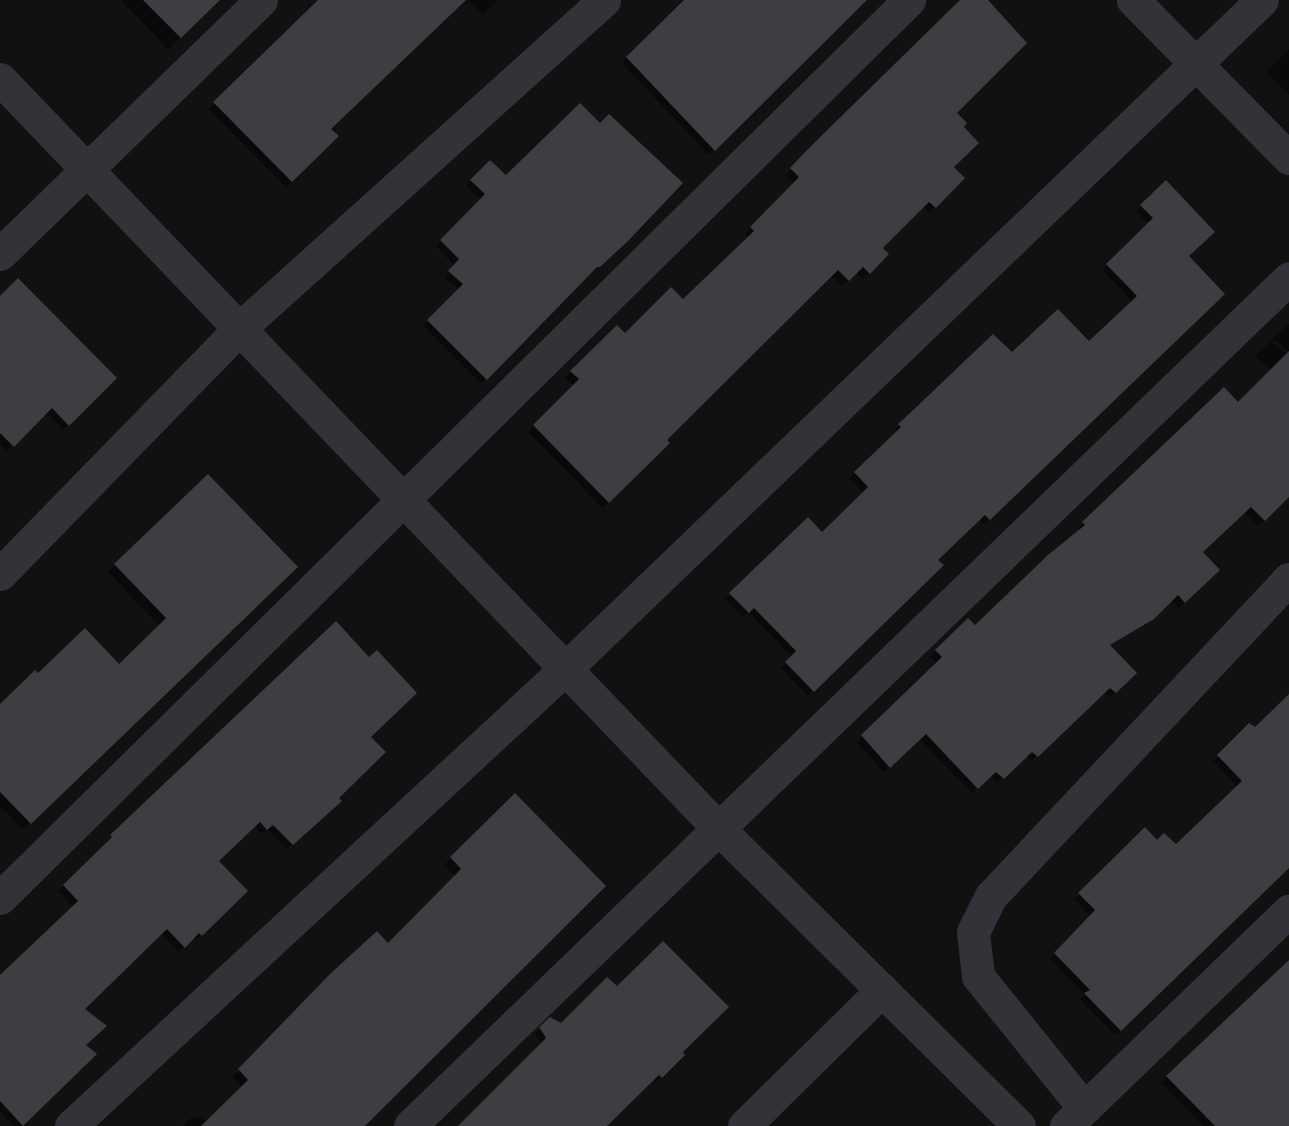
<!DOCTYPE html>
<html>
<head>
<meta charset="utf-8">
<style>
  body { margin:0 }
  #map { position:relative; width:1289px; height:1126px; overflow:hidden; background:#111112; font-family:"Fira Sans Condensed",sans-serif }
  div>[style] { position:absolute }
  .shadow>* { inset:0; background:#0007 }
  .building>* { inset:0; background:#3d3e42 }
  .street>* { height:33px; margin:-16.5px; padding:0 16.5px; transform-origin:16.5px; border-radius:16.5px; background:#323238 }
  span { translate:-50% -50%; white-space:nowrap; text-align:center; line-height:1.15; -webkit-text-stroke:4.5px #0c0c0d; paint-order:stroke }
</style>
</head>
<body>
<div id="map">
  <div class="shadow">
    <i style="clip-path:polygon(121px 0,219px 0,168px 49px)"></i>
    <i style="clip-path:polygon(321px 0,465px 0,329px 129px,337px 136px,286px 187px,209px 109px)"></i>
    <i style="clip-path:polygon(468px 0,498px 0,483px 15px)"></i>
    <i style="clip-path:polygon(685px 0,863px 0,709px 155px,622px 63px)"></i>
    <i style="clip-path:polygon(962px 0,986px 0,955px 113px,952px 167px,963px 178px,929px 213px,923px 207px,881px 248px,887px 254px,863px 279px,856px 272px,842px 286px,831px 275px,665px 440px,668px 443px,603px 508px,528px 432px,574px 386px,565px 378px,617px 327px,625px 335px,683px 301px,749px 238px,745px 233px,794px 184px,786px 175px,803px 156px)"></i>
    <i style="clip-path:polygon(1289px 49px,1289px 95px,1266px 72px)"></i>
    <i style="clip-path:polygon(490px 162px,506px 177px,621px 246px,593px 272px,590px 271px,481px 384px,423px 326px,459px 290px,444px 277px,455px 266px,436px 246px,481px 200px,466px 186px)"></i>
    <i style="clip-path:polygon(1166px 182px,1187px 257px,1223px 294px,984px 524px,979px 519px,936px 560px,941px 565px,808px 696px,781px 668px,792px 657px,748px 612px,743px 617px,725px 599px,808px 519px,822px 534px,864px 493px,850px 478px,897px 433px,894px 430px,910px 415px,1012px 354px,1089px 343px,1133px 302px,1102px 270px,1149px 224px,1136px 211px)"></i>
    <i style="clip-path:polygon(0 298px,115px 378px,63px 430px,46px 412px,7px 451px,0 443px)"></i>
    <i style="clip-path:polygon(1289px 324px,1289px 352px,1272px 339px)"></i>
    <i style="clip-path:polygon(1270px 341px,1289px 356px,1289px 495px,1258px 526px,1244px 511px,1201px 552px,1218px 570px,1179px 608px,1171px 600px,1146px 624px,1109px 646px,1135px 673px,1109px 698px,1104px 692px,1031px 761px,1026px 756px,997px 783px,990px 776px,972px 793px,920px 739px,884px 772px,856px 742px,937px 664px,930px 657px,956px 631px,975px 627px,1080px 531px,1078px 528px,1084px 523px,1238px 404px,1272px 370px,1255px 357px)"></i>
    <i style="clip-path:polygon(208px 476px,296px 567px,23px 830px,2px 808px,0 810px,0 707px,84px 630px,119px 666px,160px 626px,108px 572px)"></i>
    <i style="clip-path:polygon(336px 623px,369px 737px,334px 806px,287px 849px,267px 829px,261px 834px,254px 826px,217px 861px,246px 891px,196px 940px,193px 937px,179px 952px,161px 933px,83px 1009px,84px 1046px,95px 1055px,23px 1126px,14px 1126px,0 1111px,0 977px,74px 907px,58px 891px,108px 843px,106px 842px,111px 837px)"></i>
    <i style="clip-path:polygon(1289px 696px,1289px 866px,1115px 1035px,1080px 999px,1085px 995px,1050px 959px,1091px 916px,1074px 899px,1145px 829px,1157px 842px,1176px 847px,1238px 787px,1213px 761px,1250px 725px,1255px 729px)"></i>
    <i style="clip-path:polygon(515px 795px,363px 1126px,183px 1126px,192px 1117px,208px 1120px,243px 1087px,232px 1077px,356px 951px,388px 945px,456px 877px,444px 865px)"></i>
    <i style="clip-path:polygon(1289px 962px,1289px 1126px,1204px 1126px,1161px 1083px)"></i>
    <i style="clip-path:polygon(551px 1019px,561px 1025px,681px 1052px,683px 1055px,656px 1082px,653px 1079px,605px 1126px,460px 1126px,542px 1044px,535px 1034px)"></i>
  </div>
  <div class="building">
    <i style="clip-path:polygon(143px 0,220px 0,181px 38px)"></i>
    <i style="clip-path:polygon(318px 0,466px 0,331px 129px,339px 136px,292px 182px,213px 102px)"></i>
    <i style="clip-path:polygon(684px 0,867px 0,715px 151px,626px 57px)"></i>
    <i style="clip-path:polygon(960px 0,988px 0,1027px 43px,957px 113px,967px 123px,964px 127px,979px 143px,954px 167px,965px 178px,936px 208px,929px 202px,883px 248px,889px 254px,870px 274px,863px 267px,849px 281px,838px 270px,667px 440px,670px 443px,609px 503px,533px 425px,579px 379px,570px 371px,617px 325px,625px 333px,671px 287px,683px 299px,754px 231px,750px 227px,799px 177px,790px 168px,809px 148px)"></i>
    <i style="clip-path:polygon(580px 103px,600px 123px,609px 114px,683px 183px,628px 241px,600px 267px,597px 267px,487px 380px,427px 320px,463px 284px,448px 271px,459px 259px,440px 240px,485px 194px,470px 180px,490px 160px,506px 175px)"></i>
    <i style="clip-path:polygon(1166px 180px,1215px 232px,1189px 256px,1225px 294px,990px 520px,985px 515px,938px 560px,944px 565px,814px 692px,785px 662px,796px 651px,754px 608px,749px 613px,729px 593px,808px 517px,822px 532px,868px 487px,854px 472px,901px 427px,898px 424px,909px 414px,993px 334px,1012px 352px,1058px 309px,1089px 341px,1137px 296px,1106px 264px,1153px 218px,1140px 205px)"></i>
    <i style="clip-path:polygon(18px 278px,117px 378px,69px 426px,52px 408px,14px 447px,0 433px,0 296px)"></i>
    <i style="clip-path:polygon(1289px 351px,1289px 497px,1265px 521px,1251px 507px,1203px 552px,1220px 570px,1185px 603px,1178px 595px,1154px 619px,1110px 645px,1137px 673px,1116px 693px,1110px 688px,1038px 757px,1032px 752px,1004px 779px,996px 772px,978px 789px,926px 734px,890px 768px,861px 735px,942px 657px,935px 650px,968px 618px,975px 625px,1048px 555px,1085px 525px,1082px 522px,1224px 387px,1238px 402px)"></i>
    <i style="clip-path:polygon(208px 474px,298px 567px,31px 824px,0 792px,0 704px,35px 670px,38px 673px,85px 628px,119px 664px,166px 618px,114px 564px)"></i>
    <i style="clip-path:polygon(336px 621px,369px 657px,377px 650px,417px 693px,371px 737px,386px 752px,339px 798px,342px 801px,293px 845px,273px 825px,267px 830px,260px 822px,219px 861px,248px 891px,202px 936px,199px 933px,185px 948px,167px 929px,85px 1009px,107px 1026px,86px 1045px,97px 1054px,23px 1126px,0 1101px,0 975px,78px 901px,63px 885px,112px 837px,110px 835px)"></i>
    <i style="clip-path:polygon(1289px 694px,1289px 868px,1121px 1031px,1084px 993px,1090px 990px,1054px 953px,1095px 910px,1078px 893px,1145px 827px,1157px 840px,1164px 833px,1176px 844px,1242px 781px,1217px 755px,1249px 723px,1255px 727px)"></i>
    <i style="clip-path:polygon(515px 793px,606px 886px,365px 1126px,201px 1126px,248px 1080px,238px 1069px,330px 974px,377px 931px,388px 943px,461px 869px,450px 857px)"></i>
    <i style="clip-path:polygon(663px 941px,729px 1007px,683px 1052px,685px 1055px,662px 1078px,659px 1075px,607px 1126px,458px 1126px,546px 1038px,539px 1027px,550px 1017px,561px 1023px,607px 977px,617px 986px)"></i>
    <i style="clip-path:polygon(1289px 960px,1289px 1126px,1215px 1126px,1166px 1076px)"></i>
  </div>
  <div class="street">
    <i style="left:1133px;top:0;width:222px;rotate:45.4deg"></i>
    <i style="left:0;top:79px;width:1039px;rotate:46.21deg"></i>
    <i style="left:719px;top:829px;width:422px;rotate:44.7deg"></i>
    <i style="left:0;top:254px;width:364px;rotate:-44.2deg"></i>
    <i style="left:0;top:574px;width:344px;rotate:-45.7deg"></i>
    <i style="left:240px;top:328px;width:490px;rotate:-42deg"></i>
    <i style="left:0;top:898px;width:1278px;rotate:-44.65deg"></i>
    <i style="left:1084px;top:1108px;width:169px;rotate:-128.8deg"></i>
    <i style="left:978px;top:976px;width:44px;rotate:-96.5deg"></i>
    <i style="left:973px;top:932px;width:40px;rotate:-63.4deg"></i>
    <i style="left:991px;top:896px;width:435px;rotate:-46.8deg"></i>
    <i style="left:71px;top:1126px;width:673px;rotate:-42.77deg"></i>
    <i style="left:565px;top:669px;width:966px;rotate:-43.83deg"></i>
    <i style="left:410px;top:1126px;width:1221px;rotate:-43.97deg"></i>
    <i style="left:744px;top:1126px;width:194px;rotate:-44.6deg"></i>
    <i style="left:1066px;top:1126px;width:310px;rotate:-44deg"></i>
  </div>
</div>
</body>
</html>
